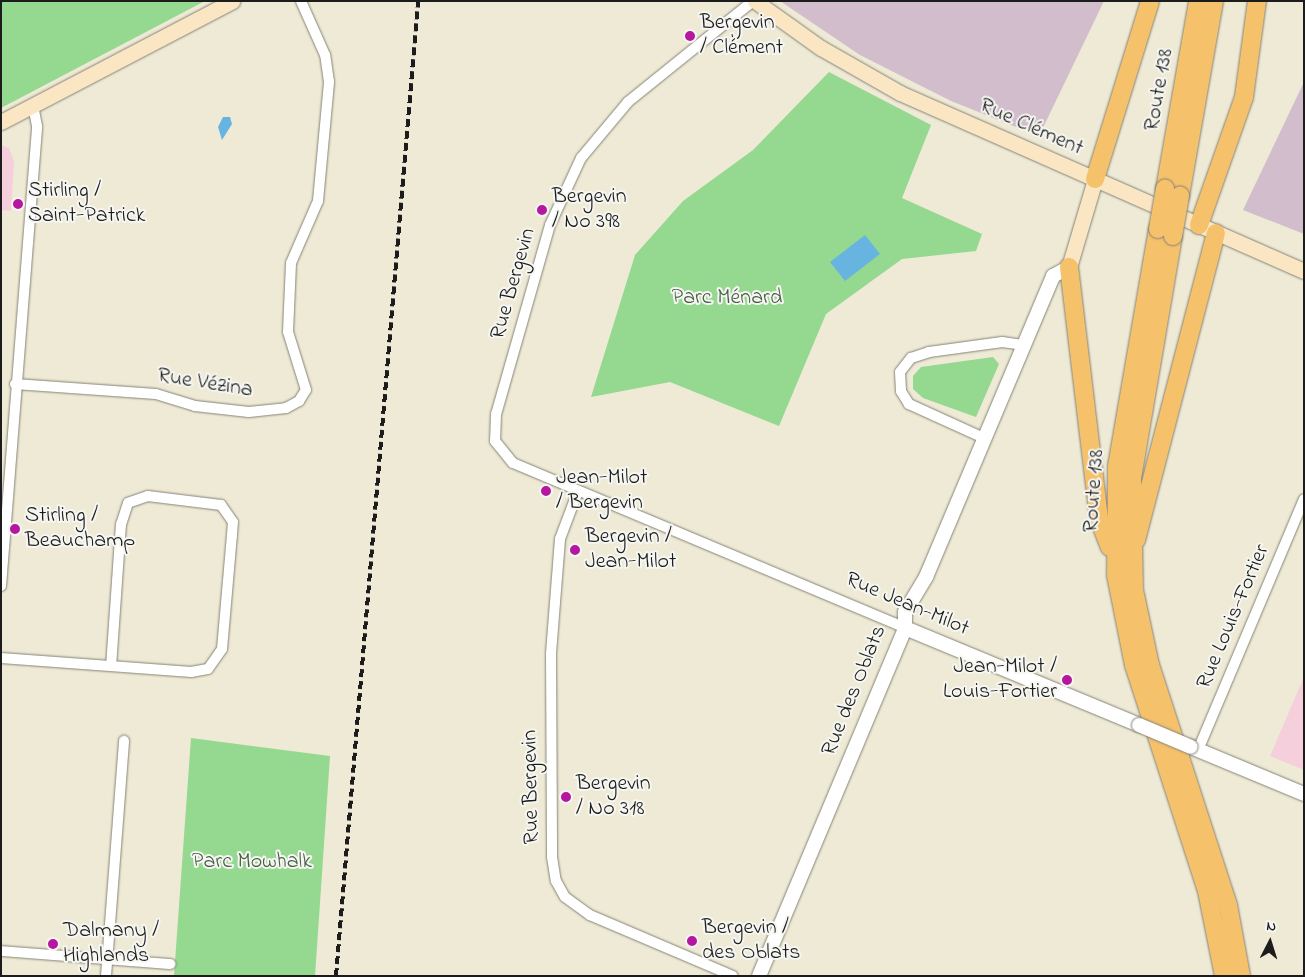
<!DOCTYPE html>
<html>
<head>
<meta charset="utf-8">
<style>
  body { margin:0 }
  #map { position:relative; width:1305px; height:977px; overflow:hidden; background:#eeead5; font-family:"Indie Flower",sans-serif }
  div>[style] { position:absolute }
  .built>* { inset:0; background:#f5cfdb }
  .industrial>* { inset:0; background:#d1bdcc }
  .green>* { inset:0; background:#95d88f }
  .water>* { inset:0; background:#68b4e1 }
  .roads { filter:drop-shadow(0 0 1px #858378) drop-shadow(0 0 1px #858378) }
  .minor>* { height:10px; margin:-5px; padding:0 5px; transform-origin:5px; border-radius:5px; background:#fff }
  .tertiary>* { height:14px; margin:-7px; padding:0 7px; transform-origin:7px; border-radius:7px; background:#fff }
  .secondary>* { height:15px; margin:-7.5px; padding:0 7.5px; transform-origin:7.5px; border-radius:7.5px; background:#fbe6c4 }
  .trunk>* { height:18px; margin:-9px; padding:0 9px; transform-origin:9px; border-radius:9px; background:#f5c16b }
  .rail>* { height:4px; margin-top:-2px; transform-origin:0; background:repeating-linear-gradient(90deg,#1c1c1c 0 8px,transparent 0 12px) }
  .bridges { filter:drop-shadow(0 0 1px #858378) drop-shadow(0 0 1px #858378) }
  .tertiary-bridge>* { height:14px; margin:-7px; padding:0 7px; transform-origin:7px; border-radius:7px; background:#fff }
  .trunk-bridge>* { height:18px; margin:-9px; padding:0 9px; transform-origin:9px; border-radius:9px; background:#f5c16b }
  .dots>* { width:14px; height:14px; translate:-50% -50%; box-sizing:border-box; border:2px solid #f6f6f2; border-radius:50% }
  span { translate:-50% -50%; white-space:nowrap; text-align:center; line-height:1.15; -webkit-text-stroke:4px #f6f6f2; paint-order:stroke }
  .poi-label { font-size:22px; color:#1c1c1c }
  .left { translate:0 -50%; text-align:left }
  .right { translate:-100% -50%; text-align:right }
  .street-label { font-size:22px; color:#1c1c1c }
  .park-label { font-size:22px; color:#465e44 }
  .frame { position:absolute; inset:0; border:2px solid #1c1c1c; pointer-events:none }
  .north { position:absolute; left:1245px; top:917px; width:50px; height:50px; -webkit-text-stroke:4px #f6f6f2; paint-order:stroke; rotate:5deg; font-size:14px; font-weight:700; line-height:20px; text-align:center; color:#1c1c1c }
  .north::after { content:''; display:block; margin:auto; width:18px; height:22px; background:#1c1c1c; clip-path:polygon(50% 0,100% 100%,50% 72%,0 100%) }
</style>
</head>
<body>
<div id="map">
  <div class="built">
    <i style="clip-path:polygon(1px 145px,9px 148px,14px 161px,11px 211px,1px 210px)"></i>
    <i style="clip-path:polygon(1304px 677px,1304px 770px,1270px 756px)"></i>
  </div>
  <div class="industrial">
    <i style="clip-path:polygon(780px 1px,1104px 1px,1039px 136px,951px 101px,860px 55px)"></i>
    <i style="clip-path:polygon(1304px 82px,1304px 234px,1243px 210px)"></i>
  </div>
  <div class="green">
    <i style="clip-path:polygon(1px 1px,205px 1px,1px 108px)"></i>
    <i style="clip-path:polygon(829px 72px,931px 125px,902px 198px,982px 234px,976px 251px,902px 259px,826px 314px,779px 426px,670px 382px,591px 397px,635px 255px,683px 201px,753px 150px)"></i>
    <i style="clip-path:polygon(993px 357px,999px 364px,976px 417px,923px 398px,913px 389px,913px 376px,921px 367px)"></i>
    <i style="clip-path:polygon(191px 738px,330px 756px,315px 976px,174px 976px)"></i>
  </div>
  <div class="water">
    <i style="clip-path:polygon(223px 117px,230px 117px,232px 124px,222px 140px,218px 127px)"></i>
    <i style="clip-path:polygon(865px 235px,880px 254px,845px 281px,830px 262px)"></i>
  </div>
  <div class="roads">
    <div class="minor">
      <i style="left:753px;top:1px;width:161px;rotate:141.1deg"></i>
      <i style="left:628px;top:102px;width:73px;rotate:130deg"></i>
      <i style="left:581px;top:158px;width:74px;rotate:114.8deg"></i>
      <i style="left:550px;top:225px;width:197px;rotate:105.9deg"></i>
      <i style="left:496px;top:414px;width:27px;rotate:92deg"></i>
      <i style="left:495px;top:441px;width:28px;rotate:51deg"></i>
      <i style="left:513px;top:463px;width:425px;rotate:22.8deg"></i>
      <i style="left:15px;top:384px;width:141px;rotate:4.1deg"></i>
      <i style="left:156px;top:394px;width:41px;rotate:17.1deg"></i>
      <i style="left:195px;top:406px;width:54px;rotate:6.3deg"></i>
      <i style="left:249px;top:412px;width:37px;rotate:-6deg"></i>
      <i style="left:286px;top:408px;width:15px;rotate:-28deg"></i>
      <i style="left:299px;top:401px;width:13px;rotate:-58deg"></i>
      <i style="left:306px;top:390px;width:61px;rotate:-107.2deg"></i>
      <i style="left:288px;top:332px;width:69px;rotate:-87.5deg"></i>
      <i style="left:291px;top:263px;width:68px;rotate:-66.5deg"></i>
      <i style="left:318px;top:201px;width:120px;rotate:-84.7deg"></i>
      <i style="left:329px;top:82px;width:27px;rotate:-98deg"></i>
      <i style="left:325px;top:55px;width:59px;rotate:-114deg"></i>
      <i style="left:986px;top:439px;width:85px;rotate:-155.6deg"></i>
      <i style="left:909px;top:404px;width:15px;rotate:-122deg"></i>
      <i style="left:901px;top:391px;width:19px;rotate:-93deg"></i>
      <i style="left:900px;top:372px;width:18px;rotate:-52deg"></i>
      <i style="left:911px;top:358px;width:19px;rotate:-18deg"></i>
      <i style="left:929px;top:352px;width:74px;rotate:-7.8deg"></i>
      <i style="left:1002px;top:342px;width:21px;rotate:8deg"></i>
      <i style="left:578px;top:491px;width:51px;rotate:110.6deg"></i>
      <i style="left:560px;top:539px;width:115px;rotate:94.5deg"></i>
      <i style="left:551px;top:654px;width:203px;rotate:89.7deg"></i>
      <i style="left:552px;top:857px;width:24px;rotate:81deg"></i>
      <i style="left:556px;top:881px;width:18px;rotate:61deg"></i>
      <i style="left:565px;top:897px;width:31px;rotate:36deg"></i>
      <i style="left:590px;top:915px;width:155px;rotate:23.1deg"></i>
      <i style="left:1px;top:586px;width:461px;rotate:-85.5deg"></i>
      <i style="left:37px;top:126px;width:20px;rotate:-101deg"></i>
      <i style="left:1px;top:658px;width:191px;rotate:4.2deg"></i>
      <i style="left:191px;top:672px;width:17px;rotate:-10deg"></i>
      <i style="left:208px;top:669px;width:24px;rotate:-55deg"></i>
      <i style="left:222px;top:649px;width:114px;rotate:-85deg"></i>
      <i style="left:232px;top:535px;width:13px;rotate:-86deg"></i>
      <i style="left:233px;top:522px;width:21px;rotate:-125deg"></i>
      <i style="left:221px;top:505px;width:74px;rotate:-173deg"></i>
      <i style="left:148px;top:496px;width:21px;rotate:161deg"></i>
      <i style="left:128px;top:503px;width:22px;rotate:108deg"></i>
      <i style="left:121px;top:524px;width:142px;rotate:94deg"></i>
      <i style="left:1198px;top:750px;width:272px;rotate:-67.1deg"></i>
      <i style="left:1px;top:951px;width:170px;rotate:4.4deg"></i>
      <i style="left:106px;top:976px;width:236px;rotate:-85.6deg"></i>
    </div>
    <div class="tertiary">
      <i style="left:905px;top:628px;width:253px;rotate:22.5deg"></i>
      <i style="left:1191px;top:747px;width:122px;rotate:22.6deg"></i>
      <i style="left:759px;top:976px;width:377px;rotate:-67.2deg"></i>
      <i style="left:905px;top:628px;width:16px;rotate:-90deg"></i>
      <i style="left:905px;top:612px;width:41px;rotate:-59deg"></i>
      <i style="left:926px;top:577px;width:327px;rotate:-67.1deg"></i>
      <i style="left:1053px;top:276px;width:18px;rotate:-29deg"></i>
    </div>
    <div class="secondary">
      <i style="left:755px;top:1px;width:81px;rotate:35.5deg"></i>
      <i style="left:821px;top:48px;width:91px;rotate:29.7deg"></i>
      <i style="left:900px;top:93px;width:441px;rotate:23.8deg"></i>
      <i style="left:1px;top:122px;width:261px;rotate:-27.6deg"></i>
      <i style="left:1069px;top:267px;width:92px;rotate:-73.5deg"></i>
    </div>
    <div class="trunk">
      <i style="left:1095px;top:179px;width:186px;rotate:-72.8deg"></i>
      <i style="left:1165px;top:189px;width:191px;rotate:-80deg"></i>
      <i style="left:1180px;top:196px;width:198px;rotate:-80.1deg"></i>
      <i style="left:1199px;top:225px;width:136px;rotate:-70.6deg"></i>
      <i style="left:1244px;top:97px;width:97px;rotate:-82.3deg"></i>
      <i style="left:1158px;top:229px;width:242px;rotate:99.8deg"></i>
      <i style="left:1117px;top:467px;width:108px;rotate:90.5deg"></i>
      <i style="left:1116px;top:575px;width:92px;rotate:78.7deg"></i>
      <i style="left:1134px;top:665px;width:237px;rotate:72.1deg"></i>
      <i style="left:1207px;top:891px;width:87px;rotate:78.7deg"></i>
      <i style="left:1173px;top:236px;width:246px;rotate:99.6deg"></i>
      <i style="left:1132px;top:479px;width:111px;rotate:89deg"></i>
      <i style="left:1134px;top:590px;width:77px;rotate:78deg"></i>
      <i style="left:1150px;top:665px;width:252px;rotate:72deg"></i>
      <i style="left:1228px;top:905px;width:72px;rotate:79.6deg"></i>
      <i style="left:1069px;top:267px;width:254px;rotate:83.2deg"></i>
      <i style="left:1099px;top:519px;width:30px;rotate:69deg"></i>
      <i style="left:1136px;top:540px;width:317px;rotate:-75.4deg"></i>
    </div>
  </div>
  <div class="rail">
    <i style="left:336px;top:976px;width:978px;rotate:-85.19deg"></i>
  </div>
  <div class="bridges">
    <div class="tertiary-bridge">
      <i style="left:1139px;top:725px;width:56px;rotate:22.9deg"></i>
    </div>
    <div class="trunk-bridge">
      <i style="left:1158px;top:229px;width:41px;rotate:-80.1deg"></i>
      <i style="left:1173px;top:236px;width:41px;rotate:-80.1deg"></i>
    </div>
  </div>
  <div class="dots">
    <i style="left:690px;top:36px;background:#b5179e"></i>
    <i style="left:18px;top:204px;background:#b5179e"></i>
    <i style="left:542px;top:210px;background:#b5179e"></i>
    <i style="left:546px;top:491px;background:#b5179e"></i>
    <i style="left:15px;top:529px;background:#b5179e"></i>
    <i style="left:575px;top:550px;background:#b5179e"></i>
    <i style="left:1067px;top:680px;background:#b5179e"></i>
    <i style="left:566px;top:797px;background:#b5179e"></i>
    <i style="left:692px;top:941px;background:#b5179e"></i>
    <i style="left:53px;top:944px;background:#b5179e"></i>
  </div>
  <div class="poi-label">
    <span class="left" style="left:700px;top:36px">Bergevin<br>/ Clément</span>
    <span class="left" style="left:28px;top:204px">Stirling /<br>Saint-Patrick</span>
    <span class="left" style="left:552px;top:210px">Bergevin<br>/ No 398</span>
    <span class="left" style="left:556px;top:491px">Jean-Milot<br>/ Bergevin</span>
    <span class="left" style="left:25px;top:529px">Stirling /<br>Beauchamp</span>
    <span class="left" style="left:585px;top:550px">Bergevin /<br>Jean-Milot</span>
    <span class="right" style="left:1057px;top:680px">Jean-Milot /<br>Louis-Fortier</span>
    <span class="left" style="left:576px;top:797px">Bergevin<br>/ No 318</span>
    <span class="left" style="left:702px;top:941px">Bergevin /<br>des Oblats</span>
    <span class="left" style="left:63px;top:944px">Dalmany /<br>Highlands</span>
  </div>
  <div class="street-label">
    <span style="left:1160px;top:90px;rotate:-80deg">Route 138</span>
    <span style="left:1031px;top:128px;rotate:24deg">Rue Clément</span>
    <span style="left:514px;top:284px;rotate:-74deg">Rue Bergevin</span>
    <span style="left:205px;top:384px;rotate:9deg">Rue Vézina</span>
    <span style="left:1095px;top:491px;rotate:-86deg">Route 138</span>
    <span style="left:907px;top:605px;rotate:23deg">Rue Jean-Milot</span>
    <span style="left:1234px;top:617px;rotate:-67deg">Rue Louis-Fortier</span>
    <span style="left:855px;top:691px;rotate:-68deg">Rue des Oblats</span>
    <span style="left:532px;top:787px;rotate:-91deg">Rue Bergevin</span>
  </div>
  <div class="park-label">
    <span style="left:727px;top:299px">Parc Ménard</span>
    <span style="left:252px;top:863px">Parc Mowhalk</span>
  </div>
  <div class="frame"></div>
  <div class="north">N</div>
</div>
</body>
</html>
